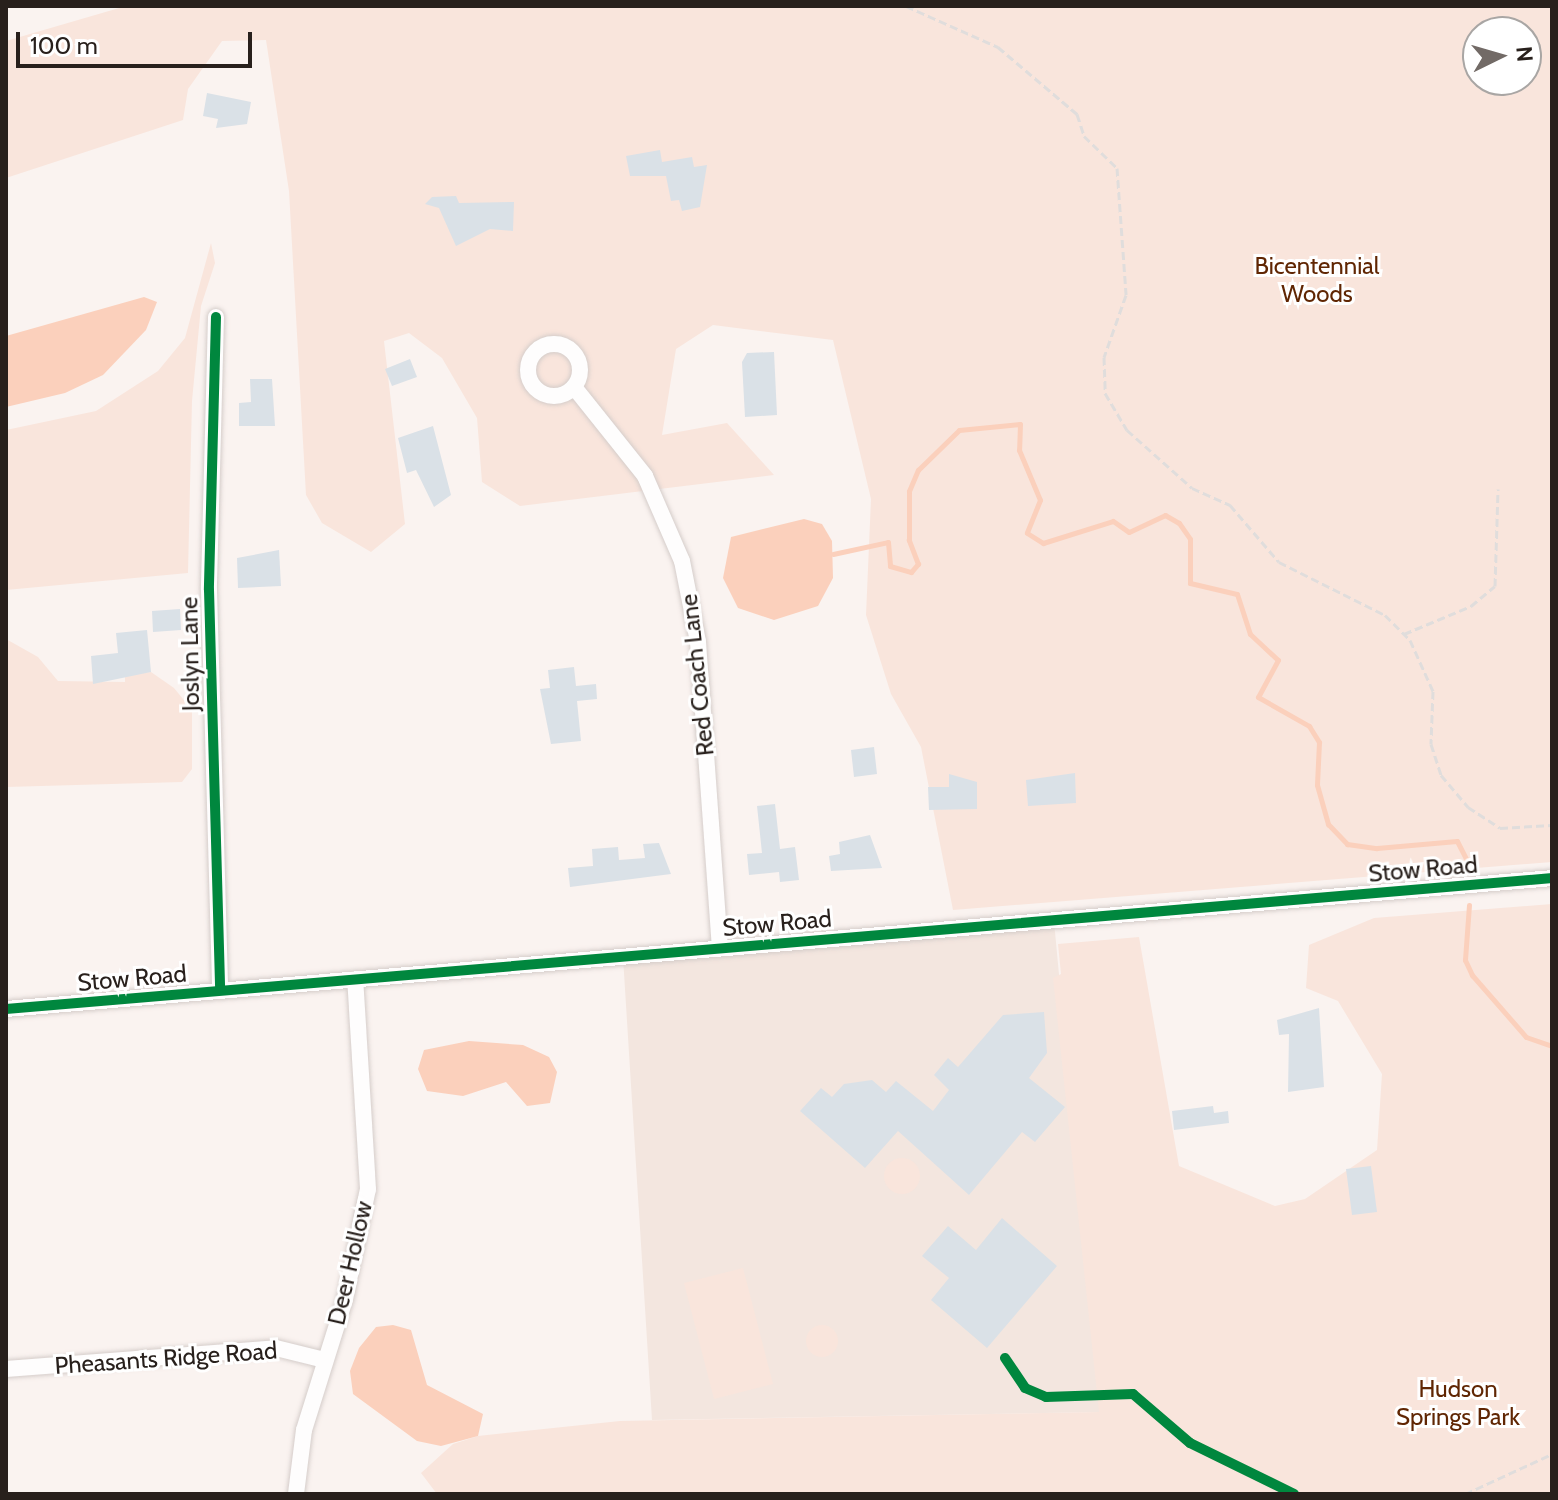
<!DOCTYPE html>
<html>
<head>
<meta charset="utf-8">
<style>
  body { margin:0 }
  #map { position:relative; width:1558px; height:1500px; overflow:hidden; background:#faf3f0; font-family:Cabin,sans-serif }
  div>[style] { position:absolute }
  .built>* { inset:0; background:#f3e6df }
  .green>* { inset:0; background:#f9e5dc }
  .round { border-radius:50% }
  .water>* { inset:0; background:#fbd0bc }
  .stream>* { height:5px; margin:-2.5px; padding:0 2.5px; transform-origin:2.5px; border-radius:2.5px; background:#fbd0bc }
  .building>* { inset:0; background:#dae1e7 }
  .path>* { height:3px; margin-top:-1.5px; transform-origin:0; background:repeating-linear-gradient(90deg,#e0dddc 0 8px,transparent 0 12px) }
  .roads { filter:drop-shadow(0 0 2px #d5cdca) drop-shadow(0 0 2px #d5cdca) }
  .minor>* { height:16px; margin:-8px; padding:0 8px; transform-origin:8px; border-radius:8px; background:#fefdfd }
  .minor>.ring { margin:-8px; padding:0; box-sizing:content-box; background:none; border:16px solid #fefdfd; border-radius:50% }
  .cycleway>* { height:10px; margin:-5px; padding:0 5px; transform-origin:5px; border-radius:5px; background:#00873e }
  span { translate:-50% -50%; white-space:nowrap; text-align:center; line-height:1.15; -webkit-text-stroke:6px #fff; paint-order:stroke }
  .park-label { font-size:24px; color:#602603 }
  .street-label { font-size:24px; color:#28201c }
  .frame { position:absolute; inset:0; border:8px solid #28201c; pointer-events:none }
  .north { position:absolute; left:1462px; top:16px; width:80px; height:80px; box-sizing:border-box; background:#fff; border:2px solid #a9a6a4; border-radius:50%; rotate:85deg; font-size:22px; font-weight:700; line-height:32px; text-align:center; color:#28201c }
  .north::after { content:''; display:block; margin:auto; width:28px; height:36px; background:#726a66; clip-path:polygon(50% 0,100% 100%,50% 72%,0 100%) }
  .scale { position:absolute; left:16px; top:32px; width:236px; height:36px; box-sizing:border-box; border:4px solid #28201c; border-top:0; padding-left:10px; font-size:24px; line-height:28px; white-space:nowrap; color:#28201c; -webkit-text-stroke:6px #fff; paint-order:stroke }
</style>
</head>
<body>
<div id="map">
  <div class="built">
    <i style="clip-path:polygon(1054px 921px,1100px 1412px,652px 1420px,623px 957px)"></i>
  </div>
  <div class="green">
    <i style="clip-path:polygon(evenodd,126px 6px,1552px 6px,1552px 862px,953px 910px,921px 747px,891px 694px,866px 615px,871px 499px,833px 340px,713px 325px,676px 349px,662px 435px,727px 423px,774px 475px,520px 506px,482px 482px,477px 418px,442px 358px,409px 333px,384px 341px,405px 524px,371px 552px,322px 523px,306px 495px,289px 191px,266px 40px,222px 41px,188px 89px,183px 120px,6px 178px,6px 41px,126px 6px,1478px 32px,1526px 32px,1526px 80px,1478px 80px,1478px 32px)"></i>
    <i style="clip-path:polygon(211px 243px,215px 263px,201px 306px,192px 401px,188px 573px,6px 590px,6px 430px,96px 411px,158px 371px,185px 338px)"></i>
    <i style="clip-path:polygon(6px 639px,38px 657px,58px 681px,125px 682px,125px 674px,151px 672px,174px 688px,192px 710px,192px 769px,182px 782px,6px 787px)"></i>
    <i style="clip-path:polygon(1552px 904px,1552px 1494px,437px 1494px,421px 1473px,453px 1444px,478px 1436px,620px 1421px,1099px 1412px,1053px 978px,1061px 974px,1058px 944px,1139px 937px,1179px 1166px,1275px 1206px,1305px 1199px,1377px 1150px,1382px 1074px,1338px 1001px,1306px 988px,1309px 945px,1374px 918px)"></i>
    <i class="round" style="left:884px;top:1158px;width:36px;height:36px"></i>
    <i style="clip-path:polygon(743px 1268px,773px 1384px,714px 1399px,684px 1283px)"></i>
    <i class="round" style="left:806px;top:1325px;width:32px;height:32px"></i>
  </div>
  <div class="water">
    <i style="clip-path:polygon(144px 297px,157px 302px,146px 330px,103px 375px,65px 393px,6px 407px,6px 336px)"></i>
    <i style="clip-path:polygon(804px 519px,822px 524px,832px 541px,833px 578px,818px 606px,774px 620px,738px 608px,723px 578px,731px 537px)"></i>
    <i style="clip-path:polygon(469px 1041px,523px 1045px,549px 1057px,557px 1072px,550px 1103px,527px 1106px,506px 1082px,463px 1096px,427px 1091px,418px 1069px,424px 1050px)"></i>
    <i style="clip-path:polygon(393px 1325px,411px 1330px,427px 1385px,483px 1414px,478px 1436px,441px 1446px,417px 1441px,353px 1394px,350px 1371px,359px 1348px,376px 1327px)"></i>
  </div>
  <div class="stream">
    <i style="left:833px;top:554px;width:56px;rotate:-12.3deg"></i>
    <i style="left:888px;top:542px;width:24px;rotate:85deg"></i>
    <i style="left:890px;top:566px;width:22px;rotate:16deg"></i>
    <i style="left:911px;top:572px;width:11px;rotate:-49deg"></i>
    <i style="left:918px;top:564px;width:26px;rotate:-111deg"></i>
    <i style="left:909px;top:540px;width:49px;rotate:-90deg"></i>
    <i style="left:909px;top:491px;width:23px;rotate:-67deg"></i>
    <i style="left:918px;top:470px;width:57px;rotate:-44.3deg"></i>
    <i style="left:959px;top:430px;width:61px;rotate:-5.6deg"></i>
    <i style="left:1020px;top:424px;width:26px;rotate:92deg"></i>
    <i style="left:1019px;top:450px;width:54px;rotate:67.2deg"></i>
    <i style="left:1040px;top:500px;width:35px;rotate:112deg"></i>
    <i style="left:1027px;top:533px;width:19px;rotate:32deg"></i>
    <i style="left:1043px;top:543px;width:73px;rotate:-17.4deg"></i>
    <i style="left:1113px;top:521px;width:19px;rotate:35deg"></i>
    <i style="left:1129px;top:532px;width:40px;rotate:-25deg"></i>
    <i style="left:1165px;top:515px;width:16px;rotate:30deg"></i>
    <i style="left:1179px;top:523px;width:19px;rotate:55deg"></i>
    <i style="left:1190px;top:539px;width:44px;rotate:90deg"></i>
    <i style="left:1190px;top:583px;width:48px;rotate:13.2deg"></i>
    <i style="left:1237px;top:594px;width:42px;rotate:72deg"></i>
    <i style="left:1250px;top:634px;width:38px;rotate:43deg"></i>
    <i style="left:1278px;top:660px;width:42px;rotate:118.4deg"></i>
    <i style="left:1258px;top:697px;width:59px;rotate:29.6deg"></i>
    <i style="left:1309px;top:726px;width:19px;rotate:58deg"></i>
    <i style="left:1319px;top:742px;width:43px;rotate:92.7deg"></i>
    <i style="left:1317px;top:785px;width:41px;rotate:74.2deg"></i>
    <i style="left:1328px;top:824px;width:28px;rotate:46deg"></i>
    <i style="left:1347px;top:844px;width:30px;rotate:8deg"></i>
    <i style="left:1377px;top:848px;width:80px;rotate:-5deg"></i>
    <i style="left:1457px;top:841px;width:20px;rotate:63deg"></i>
    <i style="left:1469px;top:905px;width:55px;rotate:94.2deg"></i>
    <i style="left:1465px;top:960px;width:17px;rotate:65deg"></i>
    <i style="left:1472px;top:975px;width:82px;rotate:48.9deg"></i>
    <i style="left:1526px;top:1037px;width:28px;rotate:19deg"></i>
  </div>
  <div class="building">
    <i style="clip-path:polygon(207px 93px,251px 102px,247px 124px,216px 128px,218px 119px,203px 116px)"></i>
    <i style="clip-path:polygon(660px 150px,662px 162px,692px 157px,694px 167px,707px 165px,700px 207px,682px 211px,679px 200px,671px 201px,666px 176px,630px 176px,626px 156px)"></i>
    <i style="clip-path:polygon(456px 196px,459px 203px,514px 202px,513px 231px,490px 229px,456px 246px,439px 208px,425px 204px,432px 197px)"></i>
    <i style="clip-path:polygon(774px 352px,777px 415px,745px 417px,742px 362px,747px 353px)"></i>
    <i style="clip-path:polygon(410px 359px,417px 377px,392px 386px,385px 369px)"></i>
    <i style="clip-path:polygon(250px 379px,272px 379px,275px 426px,239px 426px,239px 403px,251px 402px)"></i>
    <i style="clip-path:polygon(433px 426px,451px 495px,434px 507px,416px 470px,407px 473px,398px 438px)"></i>
    <i style="clip-path:polygon(279px 550px,281px 586px,238px 588px,237px 558px)"></i>
    <i style="clip-path:polygon(180px 609px,181px 630px,153px 632px,152px 611px)"></i>
    <i style="clip-path:polygon(147px 630px,151px 672px,93px 684px,91px 656px,118px 653px,116px 633px)"></i>
    <i style="clip-path:polygon(574px 667px,576px 686px,596px 684px,597px 699px,577px 701px,581px 741px,551px 744px,540px 689px,550px 688px,548px 670px)"></i>
    <i style="clip-path:polygon(874px 747px,877px 774px,854px 777px,851px 750px)"></i>
    <i style="clip-path:polygon(1075px 773px,1076px 803px,1028px 806px,1026px 780px)"></i>
    <i style="clip-path:polygon(949px 774px,977px 782px,977px 809px,929px 810px,928px 787px,949px 787px)"></i>
    <i style="clip-path:polygon(775px 804px,780px 849px,795px 847px,799px 880px,780px 882px,779px 872px,749px 875px,747px 854px,762px 853px,757px 806px)"></i>
    <i style="clip-path:polygon(870px 835px,882px 868px,831px 871px,829px 856px,840px 854px,839px 842px)"></i>
    <i style="clip-path:polygon(659px 843px,671px 874px,570px 887px,568px 868px,593px 866px,592px 849px,618px 847px,619px 860px,645px 858px,643px 844px)"></i>
    <i style="clip-path:polygon(1319px 1008px,1324px 1087px,1288px 1092px,1289px 1034px,1279px 1035px,1277px 1020px)"></i>
    <i style="clip-path:polygon(1044px 1012px,1047px 1053px,1029px 1078px,1065px 1107px,1035px 1142px,1022px 1132px,969px 1195px,898px 1131px,865px 1168px,800px 1111px,821px 1088px,832px 1097px,844px 1084px,872px 1080px,886px 1092px,896px 1081px,933px 1111px,949px 1090px,934px 1075px,948px 1058px,958px 1067px,1003px 1015px)"></i>
    <i style="clip-path:polygon(1213px 1106px,1214px 1113px,1228px 1111px,1229px 1123px,1174px 1130px,1172px 1111px)"></i>
    <i style="clip-path:polygon(1371px 1166px,1377px 1212px,1352px 1215px,1346px 1169px)"></i>
    <i style="clip-path:polygon(1002px 1218px,1057px 1266px,987px 1348px,931px 1300px,949px 1278px,922px 1256px,948px 1226px,976px 1250px)"></i>
  </div>
  <div class="path">
    <i style="left:906px;top:6px;width:101px;rotate:24deg"></i>
    <i style="left:998px;top:47px;width:104px;rotate:40.3deg"></i>
    <i style="left:1077px;top:114px;width:23px;rotate:72deg"></i>
    <i style="left:1084px;top:136px;width:46px;rotate:44.1deg"></i>
    <i style="left:1117px;top:168px;width:127px;rotate:85.9deg"></i>
    <i style="left:1126px;top:295px;width:66px;rotate:109.5deg"></i>
    <i style="left:1104px;top:357px;width:36px;rotate:88deg"></i>
    <i style="left:1105px;top:393px;width:43px;rotate:59.3deg"></i>
    <i style="left:1127px;top:430px;width:87px;rotate:41.7deg"></i>
    <i style="left:1192px;top:488px;width:42px;rotate:24.1deg"></i>
    <i style="left:1230px;top:505px;width:75px;rotate:49.3deg"></i>
    <i style="left:1279px;top:562px;width:119px;rotate:26.6deg"></i>
    <i style="left:1385px;top:615px;width:35px;rotate:45deg"></i>
    <i style="left:1410px;top:640px;width:56px;rotate:65.7deg"></i>
    <i style="left:1433px;top:691px;width:53px;rotate:92.2deg"></i>
    <i style="left:1431px;top:744px;width:33px;rotate:72deg"></i>
    <i style="left:1441px;top:775px;width:42px;rotate:49.8deg"></i>
    <i style="left:1468px;top:807px;width:38px;rotate:33deg"></i>
    <i style="left:1500px;top:828px;width:52px;rotate:-3.3deg"></i>
    <i style="left:1404px;top:634px;width:73px;rotate:-22.7deg"></i>
    <i style="left:1471px;top:606px;width:31px;rotate:-40deg"></i>
    <i style="left:1495px;top:586px;width:97px;rotate:-88.2deg"></i>
    <i style="left:1005px;top:1358px;width:36px;rotate:56deg"></i>
    <i style="left:1025px;top:1388px;width:23px;rotate:23deg"></i>
    <i style="left:1046px;top:1397px;width:87px;rotate:-2deg"></i>
    <i style="left:1133px;top:1394px;width:75px;rotate:40.7deg"></i>
    <i style="left:1190px;top:1443px;width:116px;rotate:26.1deg"></i>
    <i style="left:1465px;top:1494px;width:96px;rotate:-24.7deg"></i>
  </div>
  <div class="roads">
    <div class="minor">
      <i style="left:216px;top:317px;width:273px;rotate:91.5deg"></i>
      <i style="left:209px;top:590px;width:400px;rotate:88.4deg"></i>
      <i class="ring" style="left:528px;top:344px;width:36px;height:36px"></i>
      <i style="left:574px;top:387px;width:114px;rotate:51.4deg"></i>
      <i style="left:645px;top:476px;width:93px;rotate:66.5deg"></i>
      <i style="left:682px;top:561px;width:83px;rotate:78.8deg"></i>
      <i style="left:698px;top:642px;width:307px;rotate:85.9deg"></i>
      <i style="left:6px;top:1009px;width:1552px;rotate:-4.84deg"></i>
      <i style="left:6px;top:1369px;width:271px;rotate:-4.4deg"></i>
      <i style="left:276px;top:1348px;width:50px;rotate:13.8deg"></i>
      <i style="left:296px;top:1494px;width:64px;rotate:-82.9deg"></i>
      <i style="left:304px;top:1430px;width:137px;rotate:-72.6deg"></i>
      <i style="left:345px;top:1299px;width:112px;rotate:-78.2deg"></i>
      <i style="left:368px;top:1189px;width:210px;rotate:-93.5deg"></i>
    </div>
  </div>
  <div class="cycleway">
    <i style="left:216px;top:317px;width:273px;rotate:91.5deg"></i>
    <i style="left:209px;top:590px;width:400px;rotate:88.4deg"></i>
    <i style="left:6px;top:1009px;width:1552px;rotate:-4.84deg"></i>
    <i style="left:1005px;top:1358px;width:36px;rotate:56deg"></i>
    <i style="left:1025px;top:1388px;width:23px;rotate:23deg"></i>
    <i style="left:1046px;top:1397px;width:87px;rotate:-2deg"></i>
    <i style="left:1133px;top:1394px;width:75px;rotate:40.7deg"></i>
    <i style="left:1190px;top:1443px;width:116px;rotate:26.1deg"></i>
  </div>
  <div class="park-label">
    <span style="left:1317px;top:280px">Bicentennial<br>Woods</span>
    <span style="left:1458px;top:1403px">Hudson<br>Springs Park</span>
  </div>
  <div class="street-label">
    <span style="left:190px;top:654px;rotate:-91deg">Joslyn Lane</span>
    <span style="left:697px;top:675px;rotate:-96deg">Red Coach Lane</span>
    <span style="left:1423px;top:869px;rotate:-5deg">Stow Road</span>
    <span style="left:777px;top:923px;rotate:-5deg">Stow Road</span>
    <span style="left:132px;top:978px;rotate:-5deg">Stow Road</span>
    <span style="left:350px;top:1263px;rotate:-77deg">Deer Hollow</span>
    <span style="left:166px;top:1358px;rotate:-4deg">Pheasants Ridge Road</span>
  </div>
  <div class="frame"></div>
  <div class="north">N</div>
  <div class="scale">100 m</div>
</div>
</body>
</html>
